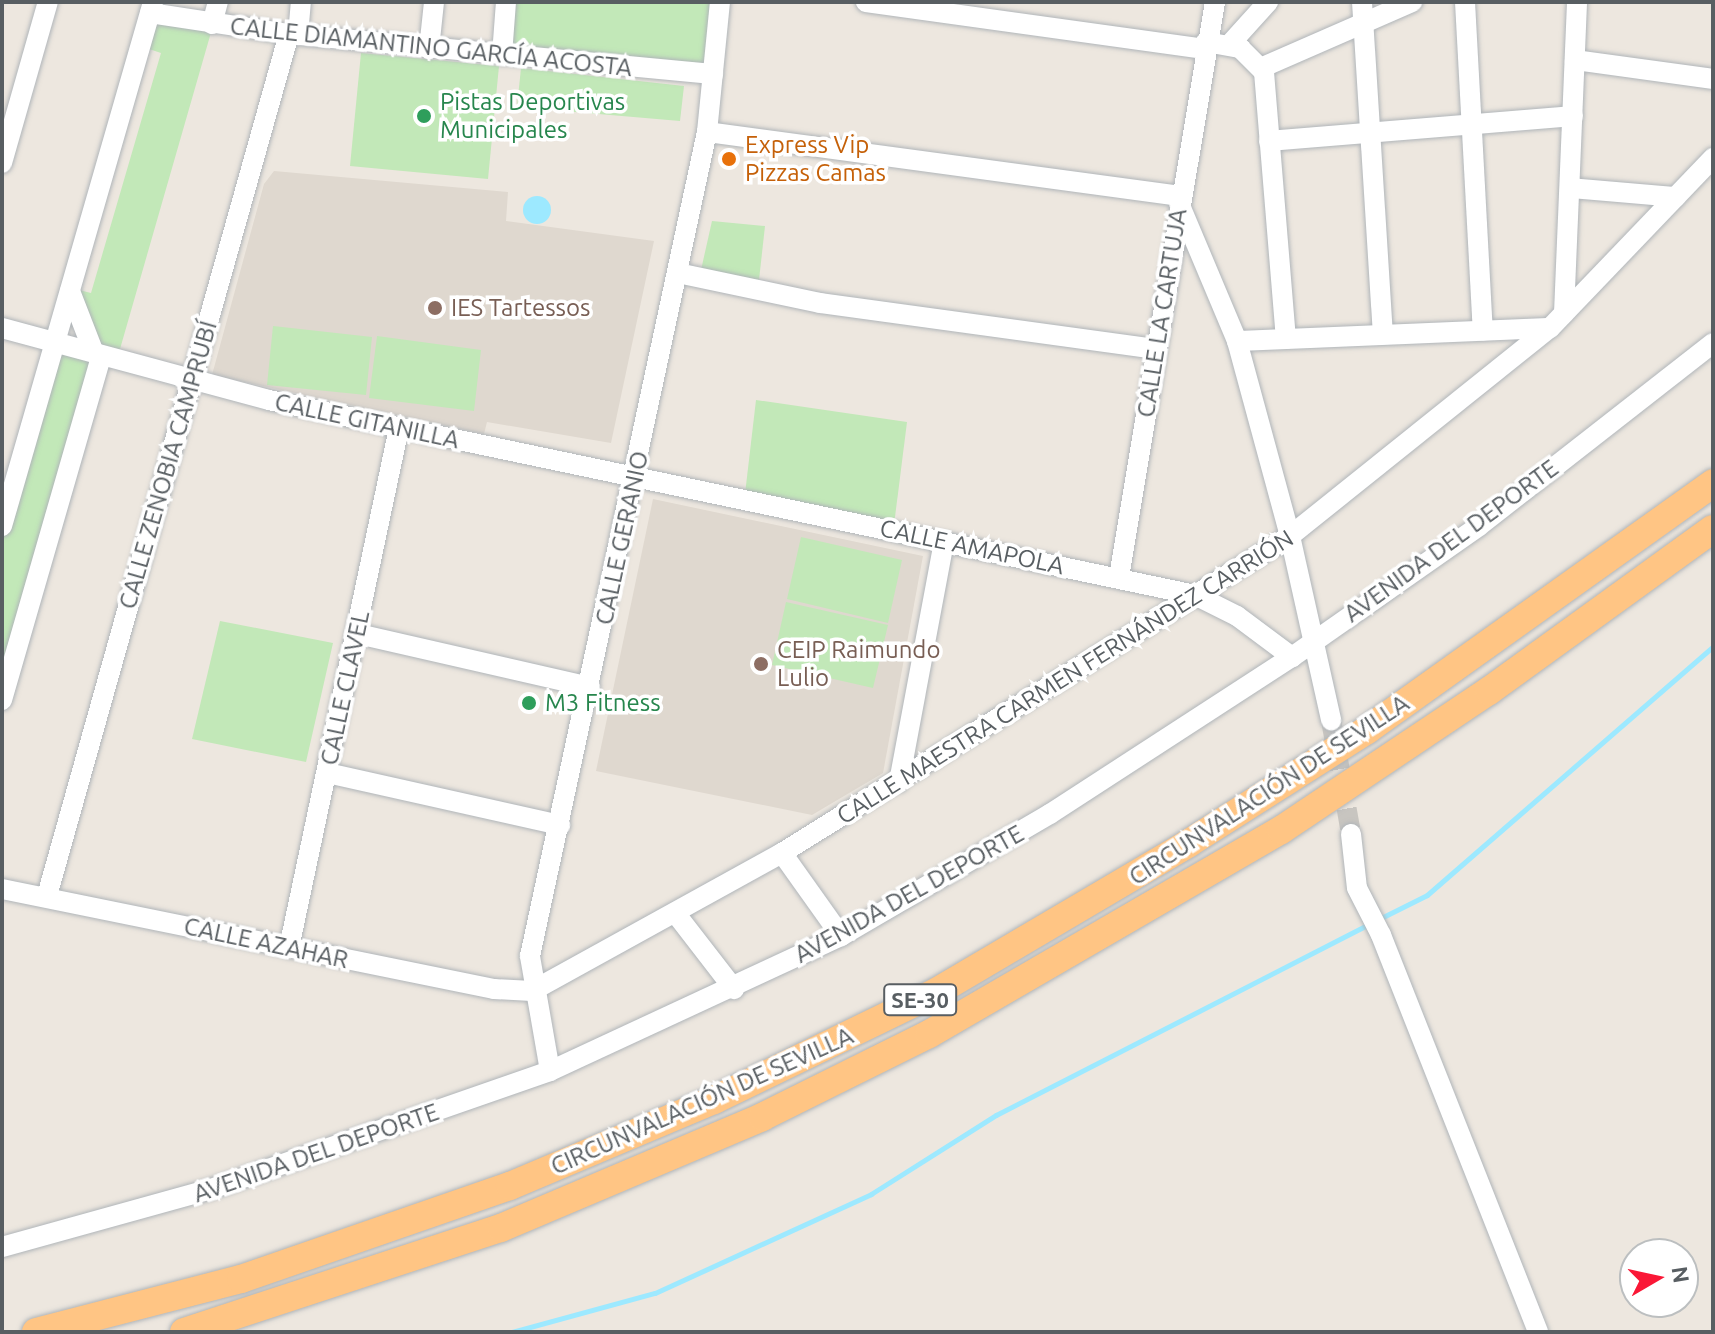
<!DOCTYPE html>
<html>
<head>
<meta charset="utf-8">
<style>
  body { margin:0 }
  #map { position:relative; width:1715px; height:1334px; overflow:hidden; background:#ede7df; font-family:Ubuntu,sans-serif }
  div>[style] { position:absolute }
  .education>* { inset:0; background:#dfd8cf }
  .green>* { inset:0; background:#c2e8b8 }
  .water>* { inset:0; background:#9de9ff }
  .round { border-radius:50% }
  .stream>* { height:5px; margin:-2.5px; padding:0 2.5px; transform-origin:2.5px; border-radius:2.5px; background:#9de9ff }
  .minor-tunnel>* { height:20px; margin-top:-10px; transform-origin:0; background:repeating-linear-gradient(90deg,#c8c5c0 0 20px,transparent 0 30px) }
  .roads { filter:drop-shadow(0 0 2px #b0b5b9) drop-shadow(0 0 2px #b0b5b9) }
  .minor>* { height:20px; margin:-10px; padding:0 10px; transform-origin:10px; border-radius:10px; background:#fff }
  .highway>* { height:28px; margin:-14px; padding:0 14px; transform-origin:14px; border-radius:14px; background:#ffc584 }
  .dots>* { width:22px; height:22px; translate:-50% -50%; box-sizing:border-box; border:4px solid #fff; border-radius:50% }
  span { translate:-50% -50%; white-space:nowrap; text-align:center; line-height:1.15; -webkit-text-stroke:7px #fff; paint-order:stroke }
  .shield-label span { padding:2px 6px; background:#fff; border:2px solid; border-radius:6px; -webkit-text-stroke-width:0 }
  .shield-label { font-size:22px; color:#585e62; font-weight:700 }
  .street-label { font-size:24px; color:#585e62 }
  .leisure-label { font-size:24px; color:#27864d }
  .left { translate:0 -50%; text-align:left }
  .food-label { font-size:24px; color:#c56008 }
  .education-label { font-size:24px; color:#785e54 }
  .frame { position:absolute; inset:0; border:4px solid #585e62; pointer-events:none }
  .north { position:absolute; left:1619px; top:1238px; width:80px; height:80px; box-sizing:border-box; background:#fff; border:2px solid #bcbfc0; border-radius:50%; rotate:81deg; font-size:22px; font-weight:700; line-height:32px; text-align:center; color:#585e62 }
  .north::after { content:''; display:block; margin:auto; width:28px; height:36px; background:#fa1736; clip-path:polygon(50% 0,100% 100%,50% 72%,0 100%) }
</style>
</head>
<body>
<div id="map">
  <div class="education">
    <i style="clip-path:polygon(274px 171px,508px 192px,506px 221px,654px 241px,611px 443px,487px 422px,484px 434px,212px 375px,264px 184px)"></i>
    <i style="clip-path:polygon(653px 499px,923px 556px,883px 773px,812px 815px,596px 771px)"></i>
  </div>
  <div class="green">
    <i style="clip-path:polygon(514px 2px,711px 2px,705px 64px,510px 45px)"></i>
    <i style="clip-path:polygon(158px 19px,212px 29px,118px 356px,102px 351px,79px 290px,91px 293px,161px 53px,149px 49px)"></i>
    <i style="clip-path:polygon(361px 53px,499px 66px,488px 179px,350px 166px)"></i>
    <i style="clip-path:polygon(521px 68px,684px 86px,680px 121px,517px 107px)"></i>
    <i style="clip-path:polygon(712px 221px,765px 226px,759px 280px,701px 270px)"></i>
    <i style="clip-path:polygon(273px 326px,372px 337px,366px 395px,267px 385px)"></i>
    <i style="clip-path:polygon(377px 336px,481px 350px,474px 411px,369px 398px)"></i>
    <i style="clip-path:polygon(55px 348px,95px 361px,2px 690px,2px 537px)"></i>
    <i style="clip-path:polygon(756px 400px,907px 422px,894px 525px,745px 494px)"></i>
    <i style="clip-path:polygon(801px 537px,902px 560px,888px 623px,787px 599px)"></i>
    <i style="clip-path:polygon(786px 602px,888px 625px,873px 688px,772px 665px)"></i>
    <i style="clip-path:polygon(220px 621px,333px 643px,306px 762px,192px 739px)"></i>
  </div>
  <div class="water">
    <i class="round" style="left:523px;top:196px;width:28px;height:28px"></i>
  </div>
  <div class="stream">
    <i style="left:1377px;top:920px;width:56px;rotate:-26.6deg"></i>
    <i style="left:1427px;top:895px;width:379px;rotate:-41deg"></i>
    <i style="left:512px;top:1332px;width:148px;rotate:-15.3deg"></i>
    <i style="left:655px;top:1293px;width:238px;rotate:-24.6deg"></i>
    <i style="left:871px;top:1194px;width:148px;rotate:-32.3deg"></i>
    <i style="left:996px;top:1115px;width:418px;rotate:-27.1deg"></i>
  </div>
  <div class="minor-tunnel">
    <i style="left:1331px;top:720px;width:116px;rotate:80deg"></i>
  </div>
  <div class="roads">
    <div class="minor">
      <i style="left:866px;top:2px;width:342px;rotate:7.9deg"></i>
      <i style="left:1362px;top:2px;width:333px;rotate:86.4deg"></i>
      <i style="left:1465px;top:2px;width:329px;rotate:86.9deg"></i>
      <i style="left:150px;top:13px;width:141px;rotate:8.6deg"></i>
      <i style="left:289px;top:34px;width:426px;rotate:5.4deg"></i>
      <i style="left:212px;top:24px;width:23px;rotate:-75deg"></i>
      <i style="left:298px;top:35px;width:33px;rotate:-85deg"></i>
      <i style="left:1206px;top:42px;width:35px;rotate:10deg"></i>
      <i style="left:1240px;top:48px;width:34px;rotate:45deg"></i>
      <i style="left:1264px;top:72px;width:268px;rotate:85.3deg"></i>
      <i style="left:1230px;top:44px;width:57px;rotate:-47.9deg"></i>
      <i style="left:429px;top:49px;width:47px;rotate:-83.9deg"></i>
      <i style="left:502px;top:55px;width:53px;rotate:-85.7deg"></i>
      <i style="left:1575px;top:60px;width:139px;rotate:7.8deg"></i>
      <i style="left:1263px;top:67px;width:163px;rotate:-23.6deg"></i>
      <i style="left:707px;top:132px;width:477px;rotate:7.7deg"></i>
      <i style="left:1269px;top:141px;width:305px;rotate:-4.7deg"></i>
      <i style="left:2px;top:163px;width:167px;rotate:-74.1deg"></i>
      <i style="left:1570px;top:188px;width:106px;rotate:4.9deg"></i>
      <i style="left:1179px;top:203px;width:150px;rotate:67.2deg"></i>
      <i style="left:1237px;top:341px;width:202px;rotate:74.8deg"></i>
      <i style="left:1290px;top:536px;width:189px;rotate:77.4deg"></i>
      <i style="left:678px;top:273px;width:145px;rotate:11.9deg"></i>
      <i style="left:820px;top:303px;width:339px;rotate:7.8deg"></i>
      <i style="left:70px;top:291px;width:66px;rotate:68.8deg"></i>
      <i style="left:1564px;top:313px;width:311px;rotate:-87.6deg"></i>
      <i style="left:2px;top:328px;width:277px;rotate:15.1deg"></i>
      <i style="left:269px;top:400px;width:946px;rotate:11.89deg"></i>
      <i style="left:1195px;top:595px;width:47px;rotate:26.6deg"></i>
      <i style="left:1237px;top:616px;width:69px;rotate:36.7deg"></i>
      <i style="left:1237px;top:341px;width:313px;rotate:-2.4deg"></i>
      <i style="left:2px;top:526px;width:545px;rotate:-73.92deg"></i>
      <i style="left:1119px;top:577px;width:583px;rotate:-80.52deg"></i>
      <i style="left:358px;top:634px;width:238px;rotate:12.9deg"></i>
      <i style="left:2px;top:700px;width:358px;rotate:-73.9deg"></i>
      <i style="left:327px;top:773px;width:239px;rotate:12.6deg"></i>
      <i style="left:899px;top:782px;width:244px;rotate:-79.4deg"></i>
      <i style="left:1351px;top:834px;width:54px;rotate:83.7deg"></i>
      <i style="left:1357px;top:888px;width:53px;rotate:62.9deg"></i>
      <i style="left:1381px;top:935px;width:427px;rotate:68.4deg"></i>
      <i style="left:782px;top:853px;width:102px;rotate:54.6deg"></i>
      <i style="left:2px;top:889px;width:502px;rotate:11.49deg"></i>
      <i style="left:494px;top:989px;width:38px;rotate:3deg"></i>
      <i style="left:532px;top:991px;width:286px;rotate:-28.9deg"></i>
      <i style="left:782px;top:853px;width:599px;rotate:-31.96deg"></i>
      <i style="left:1290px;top:536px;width:333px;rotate:-38.7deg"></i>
      <i style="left:1550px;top:328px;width:236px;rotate:-46.2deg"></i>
      <i style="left:47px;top:896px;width:895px;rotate:-74.32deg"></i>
      <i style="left:676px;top:914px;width:95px;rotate:52.3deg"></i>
      <i style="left:289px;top:948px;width:532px;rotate:-78.06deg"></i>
      <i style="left:550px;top:1071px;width:117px;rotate:-99.9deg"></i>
      <i style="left:530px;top:956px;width:843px;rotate:-77.88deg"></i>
      <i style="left:707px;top:132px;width:131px;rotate:-84.3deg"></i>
      <i style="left:2px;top:1247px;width:217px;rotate:-15.5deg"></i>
      <i style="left:211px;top:1189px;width:359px;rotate:-19.2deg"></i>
      <i style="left:550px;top:1071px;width:321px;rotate:-24.9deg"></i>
      <i style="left:841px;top:936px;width:242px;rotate:-30.3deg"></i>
      <i style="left:1050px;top:814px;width:288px;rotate:-33deg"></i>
      <i style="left:1292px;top:657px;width:228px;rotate:-35deg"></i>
      <i style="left:1479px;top:526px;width:297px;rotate:-38deg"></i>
    </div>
    <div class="highway">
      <i style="left:36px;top:1332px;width:212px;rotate:-14.5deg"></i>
      <i style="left:241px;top:1279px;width:285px;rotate:-19.1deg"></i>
      <i style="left:510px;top:1186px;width:221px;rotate:-22.9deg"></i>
      <i style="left:714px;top:1100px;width:249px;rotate:-25.9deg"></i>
      <i style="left:938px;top:991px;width:291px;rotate:-30.5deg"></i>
      <i style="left:1189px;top:843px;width:211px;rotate:-32.4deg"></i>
      <i style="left:1367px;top:730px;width:425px;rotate:-35.5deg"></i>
      <i style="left:184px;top:1332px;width:334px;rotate:-18.2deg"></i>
      <i style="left:501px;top:1228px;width:284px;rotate:-23deg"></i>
      <i style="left:762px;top:1117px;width:186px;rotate:-26.4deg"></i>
      <i style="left:929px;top:1034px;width:407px;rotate:-30.1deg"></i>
      <i style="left:1281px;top:830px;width:250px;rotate:-33.8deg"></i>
      <i style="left:1489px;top:691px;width:276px;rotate:-35.9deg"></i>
    </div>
  </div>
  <div class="dots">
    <i style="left:424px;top:116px;background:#2e9e5b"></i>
    <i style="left:729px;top:159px;background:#e8710a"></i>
    <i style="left:435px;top:308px;background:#8d6e63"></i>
    <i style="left:761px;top:664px;background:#8d6e63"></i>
    <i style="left:529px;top:703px;background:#2e9e5b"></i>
  </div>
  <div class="shield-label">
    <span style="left:920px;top:1000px">SE-30</span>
  </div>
  <div class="street-label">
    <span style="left:431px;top:47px;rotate:6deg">CALLE DIAMANTINO GARCÍA ACOSTA</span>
    <span style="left:1162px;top:313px;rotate:-81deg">CALLE LA CARTUJA</span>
    <span style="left:367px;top:421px;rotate:12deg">CALLE GITANILLA</span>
    <span style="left:168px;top:465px;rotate:-74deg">CALLE ZENOBIA CAMPRUBÍ</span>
    <span style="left:622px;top:538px;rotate:-78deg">CALLE GERANIO</span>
    <span style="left:1451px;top:541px;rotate:-36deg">AVENIDA DEL DEPORTE</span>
    <span style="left:972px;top:547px;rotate:12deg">CALLE AMAPOLA</span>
    <span style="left:1065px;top:677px;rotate:-32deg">CALLE MAESTRA CARMEN FERNÁNDEZ CARRIÓN</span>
    <span style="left:345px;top:688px;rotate:-78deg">CALLE CLAVEL</span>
    <span style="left:1269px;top:790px;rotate:-33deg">CIRCUNVALACIÓN DE SEVILLA</span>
    <span style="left:909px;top:894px;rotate:-29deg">AVENIDA DEL DEPORTE</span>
    <span style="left:266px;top:943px;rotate:12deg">CALLE AZAHAR</span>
    <span style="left:702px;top:1101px;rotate:-24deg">CIRCUNVALACIÓN DE SEVILLA</span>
    <span style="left:316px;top:1153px;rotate:-19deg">AVENIDA DEL DEPORTE</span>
  </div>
  <div class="leisure-label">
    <span class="left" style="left:440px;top:116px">Pistas Deportivas<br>Municipales</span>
    <span class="left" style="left:545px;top:703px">M3 Fitness</span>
  </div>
  <div class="food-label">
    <span class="left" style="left:745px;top:159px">Express Vip<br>Pizzas Camas</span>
  </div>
  <div class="education-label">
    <span class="left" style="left:451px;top:308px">IES Tartessos</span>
    <span class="left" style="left:777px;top:664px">CEIP Raimundo<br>Lulio</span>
  </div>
  <div class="frame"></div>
  <div class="north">N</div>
</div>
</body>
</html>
